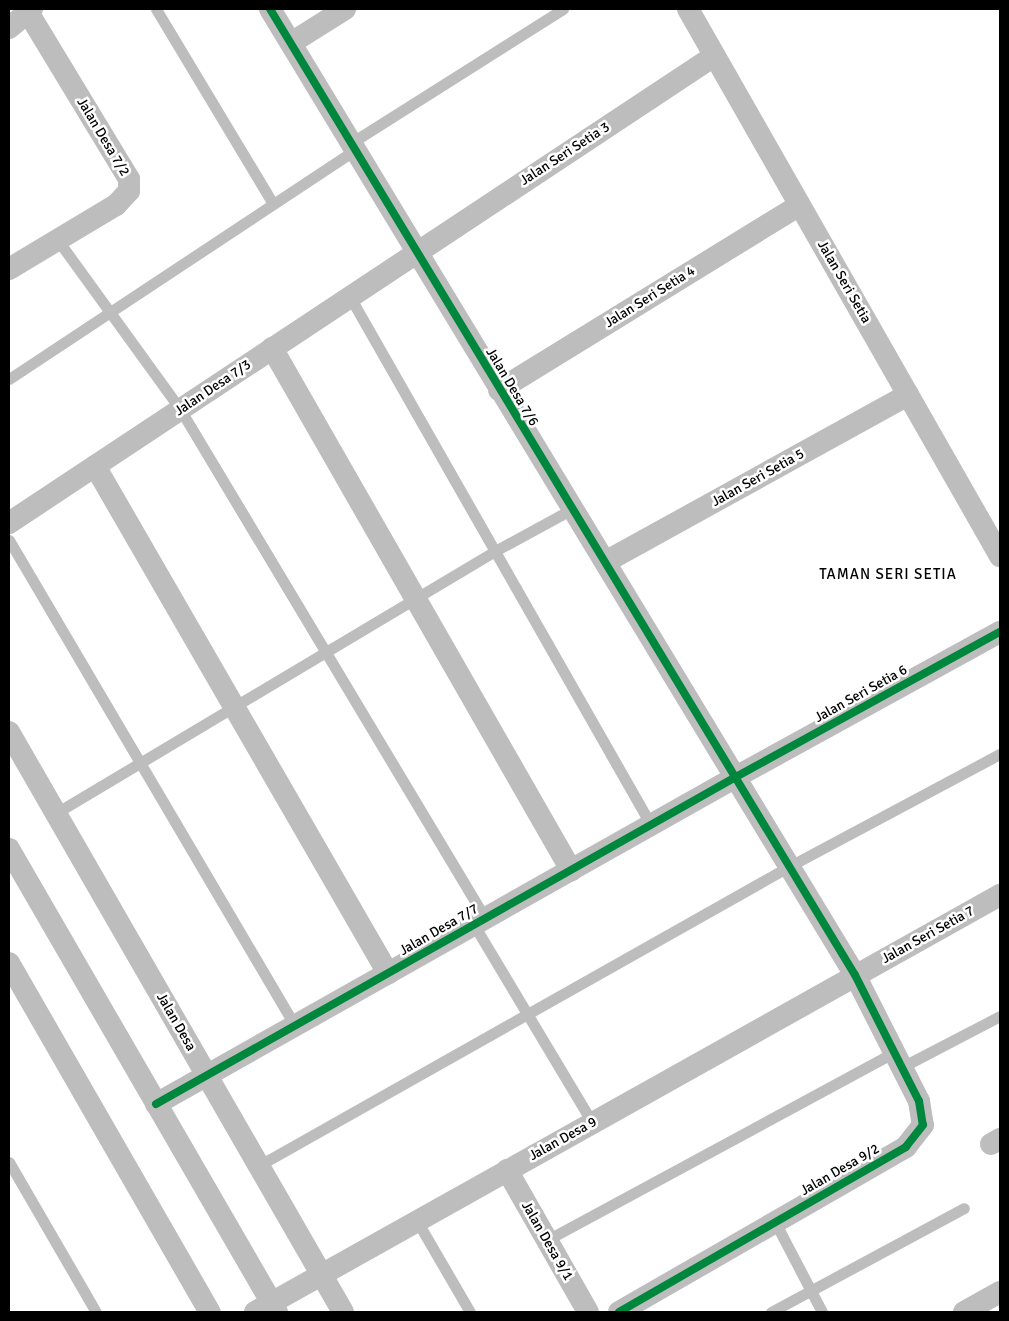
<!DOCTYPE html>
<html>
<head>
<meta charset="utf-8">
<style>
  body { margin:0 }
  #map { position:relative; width:1009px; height:1321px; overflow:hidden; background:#fff; font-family:Signika,sans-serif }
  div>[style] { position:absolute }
  .service>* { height:11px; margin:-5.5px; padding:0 5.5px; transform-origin:5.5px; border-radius:5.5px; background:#bdbdbd }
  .minor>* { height:22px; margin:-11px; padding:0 11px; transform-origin:11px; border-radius:11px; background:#bdbdbd }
  .cycleway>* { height:8px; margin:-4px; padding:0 4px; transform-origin:4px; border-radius:4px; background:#00873e }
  span { translate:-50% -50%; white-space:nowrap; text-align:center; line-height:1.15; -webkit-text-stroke:5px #fff; paint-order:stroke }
  .street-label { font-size:14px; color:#000 }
  .neighbourhood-label { font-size:15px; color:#000; letter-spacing:1px }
  .frame { position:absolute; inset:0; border:10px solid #000; pointer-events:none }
</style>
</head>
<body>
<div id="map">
  <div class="service">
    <i style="left:156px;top:9px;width:227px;rotate:59deg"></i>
    <i style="left:351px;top:143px;width:251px;rotate:-32.3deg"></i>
    <i style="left:57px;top:239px;width:210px;rotate:54.1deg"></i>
    <i style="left:180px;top:409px;width:593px;rotate:59.07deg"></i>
    <i style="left:350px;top:297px;width:608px;rotate:60.31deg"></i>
    <i style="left:9px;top:379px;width:415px;rotate:-33.5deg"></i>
    <i style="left:9px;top:540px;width:564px;rotate:59.52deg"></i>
    <i style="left:56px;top:813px;width:511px;rotate:-30.83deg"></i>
    <i style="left:495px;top:551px;width:88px;rotate:-28.6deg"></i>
    <i style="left:474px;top:925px;width:230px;rotate:59.1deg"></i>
    <i style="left:902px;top:1067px;width:110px;rotate:-27.5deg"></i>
    <i style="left:9px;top:1162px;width:173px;rotate:59.9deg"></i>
    <i style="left:258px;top:1166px;width:609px;rotate:-29.43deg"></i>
    <i style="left:788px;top:867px;width:240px;rotate:-28.1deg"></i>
    <i style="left:417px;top:1221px;width:105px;rotate:59.8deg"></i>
    <i style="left:775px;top:1222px;width:102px;rotate:62.4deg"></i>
    <i style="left:547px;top:1240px;width:395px;rotate:-28.4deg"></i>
    <i style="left:771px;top:1312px;width:219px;rotate:-28.3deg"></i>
  </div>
  <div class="minor">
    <i style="left:270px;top:9px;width:1129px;rotate:58.8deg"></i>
    <i style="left:855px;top:975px;width:141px;rotate:63.1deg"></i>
    <i style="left:919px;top:1101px;width:24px;rotate:81deg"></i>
    <i style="left:923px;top:1125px;width:28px;rotate:128deg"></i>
    <i style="left:906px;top:1147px;width:331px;rotate:150.1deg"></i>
    <i style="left:688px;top:9px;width:630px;rotate:60.3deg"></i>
    <i style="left:9px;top:28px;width:30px;rotate:-40deg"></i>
    <i style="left:291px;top:43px;width:64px;rotate:-32.2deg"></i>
    <i style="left:9px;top:269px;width:125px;rotate:-30.9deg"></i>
    <i style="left:116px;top:205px;width:19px;rotate:-47deg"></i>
    <i style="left:129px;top:191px;width:12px;rotate:-90deg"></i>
    <i style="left:129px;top:179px;width:195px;rotate:-121.2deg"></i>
    <i style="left:272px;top:348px;width:602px;rotate:60.2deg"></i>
    <i style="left:499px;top:390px;width:353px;rotate:-31.6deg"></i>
    <i style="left:95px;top:466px;width:586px;rotate:59.98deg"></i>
    <i style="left:9px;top:523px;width:846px;rotate:-33.52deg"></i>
    <i style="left:607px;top:561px;width:344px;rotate:-28.9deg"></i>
    <i style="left:9px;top:732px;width:669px;rotate:60.06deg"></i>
    <i style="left:9px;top:849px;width:535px;rotate:59.94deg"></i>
    <i style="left:9px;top:963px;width:403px;rotate:60.1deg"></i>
    <i style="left:156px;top:1104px;width:664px;rotate:-29.42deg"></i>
    <i style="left:734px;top:778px;width:303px;rotate:-28.8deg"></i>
    <i style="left:991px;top:1144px;width:10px;rotate:-29deg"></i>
    <i style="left:507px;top:1170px;width:163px;rotate:60.3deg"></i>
    <i style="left:255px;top:1312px;width:854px;rotate:-29.24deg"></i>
    <i style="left:964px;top:1312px;width:41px;rotate:-29.1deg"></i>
  </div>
  <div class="cycleway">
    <i style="left:270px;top:9px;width:1129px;rotate:58.8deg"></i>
    <i style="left:855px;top:975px;width:141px;rotate:63.1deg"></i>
    <i style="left:919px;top:1101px;width:24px;rotate:81deg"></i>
    <i style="left:923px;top:1125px;width:28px;rotate:128deg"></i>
    <i style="left:906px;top:1147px;width:331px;rotate:150.1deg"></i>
    <i style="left:156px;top:1104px;width:664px;rotate:-29.42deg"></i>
    <i style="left:734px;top:778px;width:303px;rotate:-28.8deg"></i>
  </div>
  <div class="street-label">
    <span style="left:103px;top:137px;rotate:59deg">Jalan Desa 7/2</span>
    <span style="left:565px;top:154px;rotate:-33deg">Jalan Seri Setia 3</span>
    <span style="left:844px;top:282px;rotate:60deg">Jalan Seri Setia</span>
    <span style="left:650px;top:297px;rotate:-32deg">Jalan Seri Setia 4</span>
    <span style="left:512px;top:387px;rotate:59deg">Jalan Desa 7/6</span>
    <span style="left:213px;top:388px;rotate:-34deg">Jalan Desa 7/3</span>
    <span style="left:758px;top:478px;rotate:-29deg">Jalan Seri Setia 5</span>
    <span style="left:861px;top:694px;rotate:-29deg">Jalan Seri Setia 6</span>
    <span style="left:439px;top:930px;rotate:-30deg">Jalan Desa 7/7</span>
    <span style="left:928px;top:935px;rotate:-29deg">Jalan Seri Setia 7</span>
    <span style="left:176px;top:1022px;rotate:60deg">Jalan Desa</span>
    <span style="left:563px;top:1139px;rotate:-29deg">Jalan Desa 9</span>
    <span style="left:840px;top:1170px;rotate:-30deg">Jalan Desa 9/2</span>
    <span style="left:547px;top:1241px;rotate:60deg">Jalan Desa 9/1</span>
  </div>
  <div class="neighbourhood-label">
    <span style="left:888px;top:575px">TAMAN SERI SETIA</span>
  </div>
  <div class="frame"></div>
</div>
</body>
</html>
